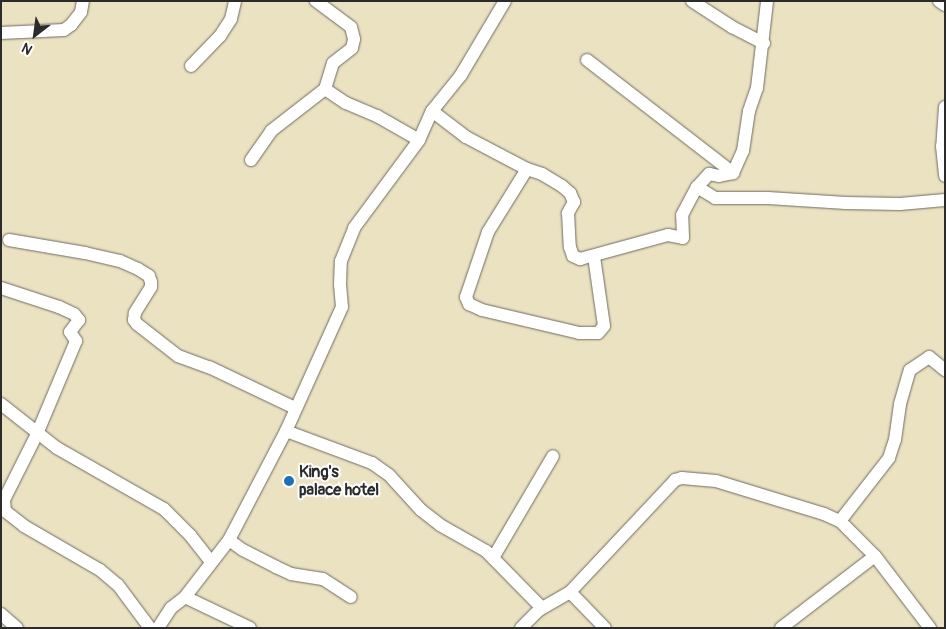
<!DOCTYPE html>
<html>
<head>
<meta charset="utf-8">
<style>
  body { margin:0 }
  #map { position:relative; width:946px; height:629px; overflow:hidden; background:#ebe2c2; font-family:Pangolin,sans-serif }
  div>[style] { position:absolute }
  .roads { filter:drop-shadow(0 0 1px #6e6b60) drop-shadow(0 0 1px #6e6b60) }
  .minor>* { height:12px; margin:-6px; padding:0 6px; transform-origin:6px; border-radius:6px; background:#fff }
  .dots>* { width:14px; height:14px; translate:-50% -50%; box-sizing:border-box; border:2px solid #fff; border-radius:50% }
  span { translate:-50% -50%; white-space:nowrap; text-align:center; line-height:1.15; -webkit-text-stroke:4px #fff; paint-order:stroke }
  .poi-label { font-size:16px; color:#2b2b2b; font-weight:700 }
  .left { translate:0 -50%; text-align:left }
  .frame { position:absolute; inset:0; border:2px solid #2b2b2b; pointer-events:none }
  .north { position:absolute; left:10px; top:10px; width:50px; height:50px; -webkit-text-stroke:4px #fff; paint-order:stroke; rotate:210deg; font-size:14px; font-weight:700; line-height:20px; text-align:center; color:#2b2b2b }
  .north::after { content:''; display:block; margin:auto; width:18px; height:22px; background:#2b2b2b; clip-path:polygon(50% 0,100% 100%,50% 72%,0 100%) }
</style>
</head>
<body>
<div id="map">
  <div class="roads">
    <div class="minor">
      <i style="left:692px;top:1px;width:48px;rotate:33deg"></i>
      <i style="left:732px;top:27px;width:36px;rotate:27deg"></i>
      <i style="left:939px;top:1px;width:7px;rotate:34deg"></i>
      <i style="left:1px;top:33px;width:63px;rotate:-2.7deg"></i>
      <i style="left:64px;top:30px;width:9px;rotate:-36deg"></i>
      <i style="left:71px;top:25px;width:16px;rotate:-52deg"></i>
      <i style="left:81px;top:12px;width:11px;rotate:-80deg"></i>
      <i style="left:587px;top:60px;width:185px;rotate:37.7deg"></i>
      <i style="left:191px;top:66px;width:42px;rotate:-46deg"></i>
      <i style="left:220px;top:36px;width:20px;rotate:-57deg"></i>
      <i style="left:231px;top:19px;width:18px;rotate:-77deg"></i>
      <i style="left:325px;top:89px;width:25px;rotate:34deg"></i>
      <i style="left:346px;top:103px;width:34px;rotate:23deg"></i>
      <i style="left:377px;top:116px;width:48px;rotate:29.7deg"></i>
      <i style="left:945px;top:107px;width:39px;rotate:94deg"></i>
      <i style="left:942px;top:146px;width:30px;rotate:84deg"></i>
      <i style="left:432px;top:111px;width:43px;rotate:37.4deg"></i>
      <i style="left:466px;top:137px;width:69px;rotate:27.7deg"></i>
      <i style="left:527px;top:169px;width:16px;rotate:18deg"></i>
      <i style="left:542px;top:174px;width:23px;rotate:31deg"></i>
      <i style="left:562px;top:186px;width:11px;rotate:41deg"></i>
      <i style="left:570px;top:193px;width:10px;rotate:66deg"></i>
      <i style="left:574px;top:202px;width:13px;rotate:119deg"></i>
      <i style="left:568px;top:213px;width:34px;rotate:87deg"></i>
      <i style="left:570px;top:247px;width:9px;rotate:72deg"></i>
      <i style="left:573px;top:256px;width:8px;rotate:23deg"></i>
      <i style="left:580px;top:259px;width:91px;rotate:-15.3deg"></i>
      <i style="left:668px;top:235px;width:15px;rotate:11deg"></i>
      <i style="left:683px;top:238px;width:23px;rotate:-92deg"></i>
      <i style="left:682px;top:215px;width:32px;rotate:-62deg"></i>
      <i style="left:697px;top:187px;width:18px;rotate:-47deg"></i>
      <i style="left:709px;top:174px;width:10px;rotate:11deg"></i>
      <i style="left:719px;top:176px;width:14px;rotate:-12deg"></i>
      <i style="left:251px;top:160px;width:35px;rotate:-55deg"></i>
      <i style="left:271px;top:131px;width:68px;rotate:-37.9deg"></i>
      <i style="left:325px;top:89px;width:27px;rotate:-73deg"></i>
      <i style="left:333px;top:63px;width:24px;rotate:-38deg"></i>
      <i style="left:352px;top:48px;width:9px;rotate:-77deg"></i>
      <i style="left:354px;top:39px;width:12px;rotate:-104deg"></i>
      <i style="left:351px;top:27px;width:44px;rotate:-143.4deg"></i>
      <i style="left:527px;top:169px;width:74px;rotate:121.8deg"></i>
      <i style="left:488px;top:232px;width:69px;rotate:108.7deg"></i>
      <i style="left:466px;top:297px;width:8px;rotate:67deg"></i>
      <i style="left:469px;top:304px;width:14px;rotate:25deg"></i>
      <i style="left:482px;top:310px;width:100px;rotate:13.3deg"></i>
      <i style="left:579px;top:333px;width:19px"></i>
      <i style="left:598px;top:333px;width:9px;rotate:-49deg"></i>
      <i style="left:604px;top:326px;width:70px;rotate:-98.2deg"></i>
      <i style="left:733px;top:173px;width:24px;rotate:-66deg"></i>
      <i style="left:743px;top:151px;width:40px;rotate:-81.5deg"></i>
      <i style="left:749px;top:111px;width:24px;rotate:-71deg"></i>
      <i style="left:757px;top:88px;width:88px;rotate:-83.4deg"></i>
      <i style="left:697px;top:187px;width:21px;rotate:31deg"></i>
      <i style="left:715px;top:198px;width:53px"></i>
      <i style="left:768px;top:198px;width:78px;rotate:3.7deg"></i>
      <i style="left:846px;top:203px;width:54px;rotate:1.1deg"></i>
      <i style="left:900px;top:204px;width:45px;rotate:-5.1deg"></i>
      <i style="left:9px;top:240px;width:77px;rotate:9.7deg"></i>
      <i style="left:85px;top:253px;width:36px;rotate:13deg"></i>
      <i style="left:120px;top:261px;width:20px;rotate:24deg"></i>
      <i style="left:138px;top:269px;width:13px;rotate:32deg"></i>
      <i style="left:149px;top:276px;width:6px;rotate:72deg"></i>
      <i style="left:151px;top:282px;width:5px;rotate:90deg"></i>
      <i style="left:151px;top:287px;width:31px;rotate:122deg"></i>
      <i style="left:135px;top:313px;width:7px;rotate:98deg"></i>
      <i style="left:134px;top:320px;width:5px;rotate:53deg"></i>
      <i style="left:137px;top:324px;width:52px;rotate:38deg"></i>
      <i style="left:178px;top:356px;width:33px;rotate:20deg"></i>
      <i style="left:209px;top:367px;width:95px;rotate:25.5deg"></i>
      <i style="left:1px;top:288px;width:61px;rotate:18.1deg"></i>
      <i style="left:59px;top:307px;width:17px;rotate:25deg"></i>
      <i style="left:74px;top:314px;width:8px;rotate:50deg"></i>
      <i style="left:79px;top:320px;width:15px;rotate:127deg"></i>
      <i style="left:70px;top:332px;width:11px;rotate:56deg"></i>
      <i style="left:76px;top:341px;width:101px;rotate:112.8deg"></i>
      <i style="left:37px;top:434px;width:74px;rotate:116.6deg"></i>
      <i style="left:4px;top:500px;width:11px;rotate:85deg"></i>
      <i style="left:5px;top:511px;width:24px;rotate:38deg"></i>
      <i style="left:24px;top:526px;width:88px;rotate:30.1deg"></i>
      <i style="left:100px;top:570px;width:23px;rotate:40deg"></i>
      <i style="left:118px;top:585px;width:54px;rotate:53.3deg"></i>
      <i style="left:1px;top:404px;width:71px;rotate:38.2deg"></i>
      <i style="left:57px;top:448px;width:123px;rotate:29.7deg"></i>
      <i style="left:164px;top:509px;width:37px;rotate:45deg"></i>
      <i style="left:190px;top:535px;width:34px;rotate:52deg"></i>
      <i style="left:286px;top:431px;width:92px;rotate:20.4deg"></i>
      <i style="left:372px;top:463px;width:21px;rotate:35deg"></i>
      <i style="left:389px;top:475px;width:47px;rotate:47.6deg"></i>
      <i style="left:421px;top:510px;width:24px;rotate:38deg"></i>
      <i style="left:440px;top:525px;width:53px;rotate:29.5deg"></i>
      <i style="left:486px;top:551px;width:76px;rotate:45.5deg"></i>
      <i style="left:539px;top:605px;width:5px;rotate:90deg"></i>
      <i style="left:840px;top:521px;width:80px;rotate:-52.1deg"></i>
      <i style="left:889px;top:458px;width:19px;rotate:-72deg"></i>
      <i style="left:895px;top:440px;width:36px;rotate:-82deg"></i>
      <i style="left:900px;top:404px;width:35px;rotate:-74deg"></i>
      <i style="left:910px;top:370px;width:23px;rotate:-34deg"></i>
      <i style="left:929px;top:357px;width:21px;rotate:39deg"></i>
      <i style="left:229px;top:540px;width:17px;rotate:36deg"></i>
      <i style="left:243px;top:550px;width:37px;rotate:27deg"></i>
      <i style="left:276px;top:567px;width:17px;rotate:25deg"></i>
      <i style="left:291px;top:574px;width:32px;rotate:9deg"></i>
      <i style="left:323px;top:579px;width:33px;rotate:33deg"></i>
      <i style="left:493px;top:558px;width:118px;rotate:-59.5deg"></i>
      <i style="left:570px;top:592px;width:50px;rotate:45.8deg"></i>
      <i style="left:185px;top:597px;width:72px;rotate:25.5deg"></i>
      <i style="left:1px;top:614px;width:21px;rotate:41deg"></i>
      <i style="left:158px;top:628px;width:24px;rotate:-57deg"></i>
      <i style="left:171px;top:608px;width:18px;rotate:-38deg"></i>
      <i style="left:185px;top:597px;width:72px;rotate:-52.3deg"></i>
      <i style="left:229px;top:540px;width:123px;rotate:-62.4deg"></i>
      <i style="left:286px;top:431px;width:136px;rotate:-65.7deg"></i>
      <i style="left:342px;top:307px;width:22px;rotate:-95deg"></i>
      <i style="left:340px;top:285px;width:24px;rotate:-88deg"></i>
      <i style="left:341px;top:261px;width:35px;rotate:-68deg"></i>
      <i style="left:354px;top:228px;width:109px;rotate:-53.5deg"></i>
      <i style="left:419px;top:140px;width:32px;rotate:-66deg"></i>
      <i style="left:432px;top:111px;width:46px;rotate:-51.1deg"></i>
      <i style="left:461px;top:75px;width:86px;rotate:-59.3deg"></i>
      <i style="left:521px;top:628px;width:25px;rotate:-45deg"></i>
      <i style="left:539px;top:610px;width:36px;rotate:-30deg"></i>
      <i style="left:570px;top:592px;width:154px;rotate:-46.8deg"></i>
      <i style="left:675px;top:480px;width:7px;rotate:-16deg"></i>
      <i style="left:682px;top:478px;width:34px;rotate:5deg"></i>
      <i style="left:716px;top:481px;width:113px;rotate:17deg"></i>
      <i style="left:824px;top:514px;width:17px;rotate:24deg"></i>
      <i style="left:840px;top:521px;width:49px;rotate:45deg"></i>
      <i style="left:875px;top:556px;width:91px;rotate:52.6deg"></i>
      <i style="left:781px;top:628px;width:118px;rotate:-37.5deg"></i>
    </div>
  </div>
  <div class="dots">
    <i style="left:289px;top:481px;background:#1f6fb2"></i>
  </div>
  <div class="poi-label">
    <span class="left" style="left:299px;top:481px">King's<br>palace hotel</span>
  </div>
  <div class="frame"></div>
  <div class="north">N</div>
</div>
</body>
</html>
